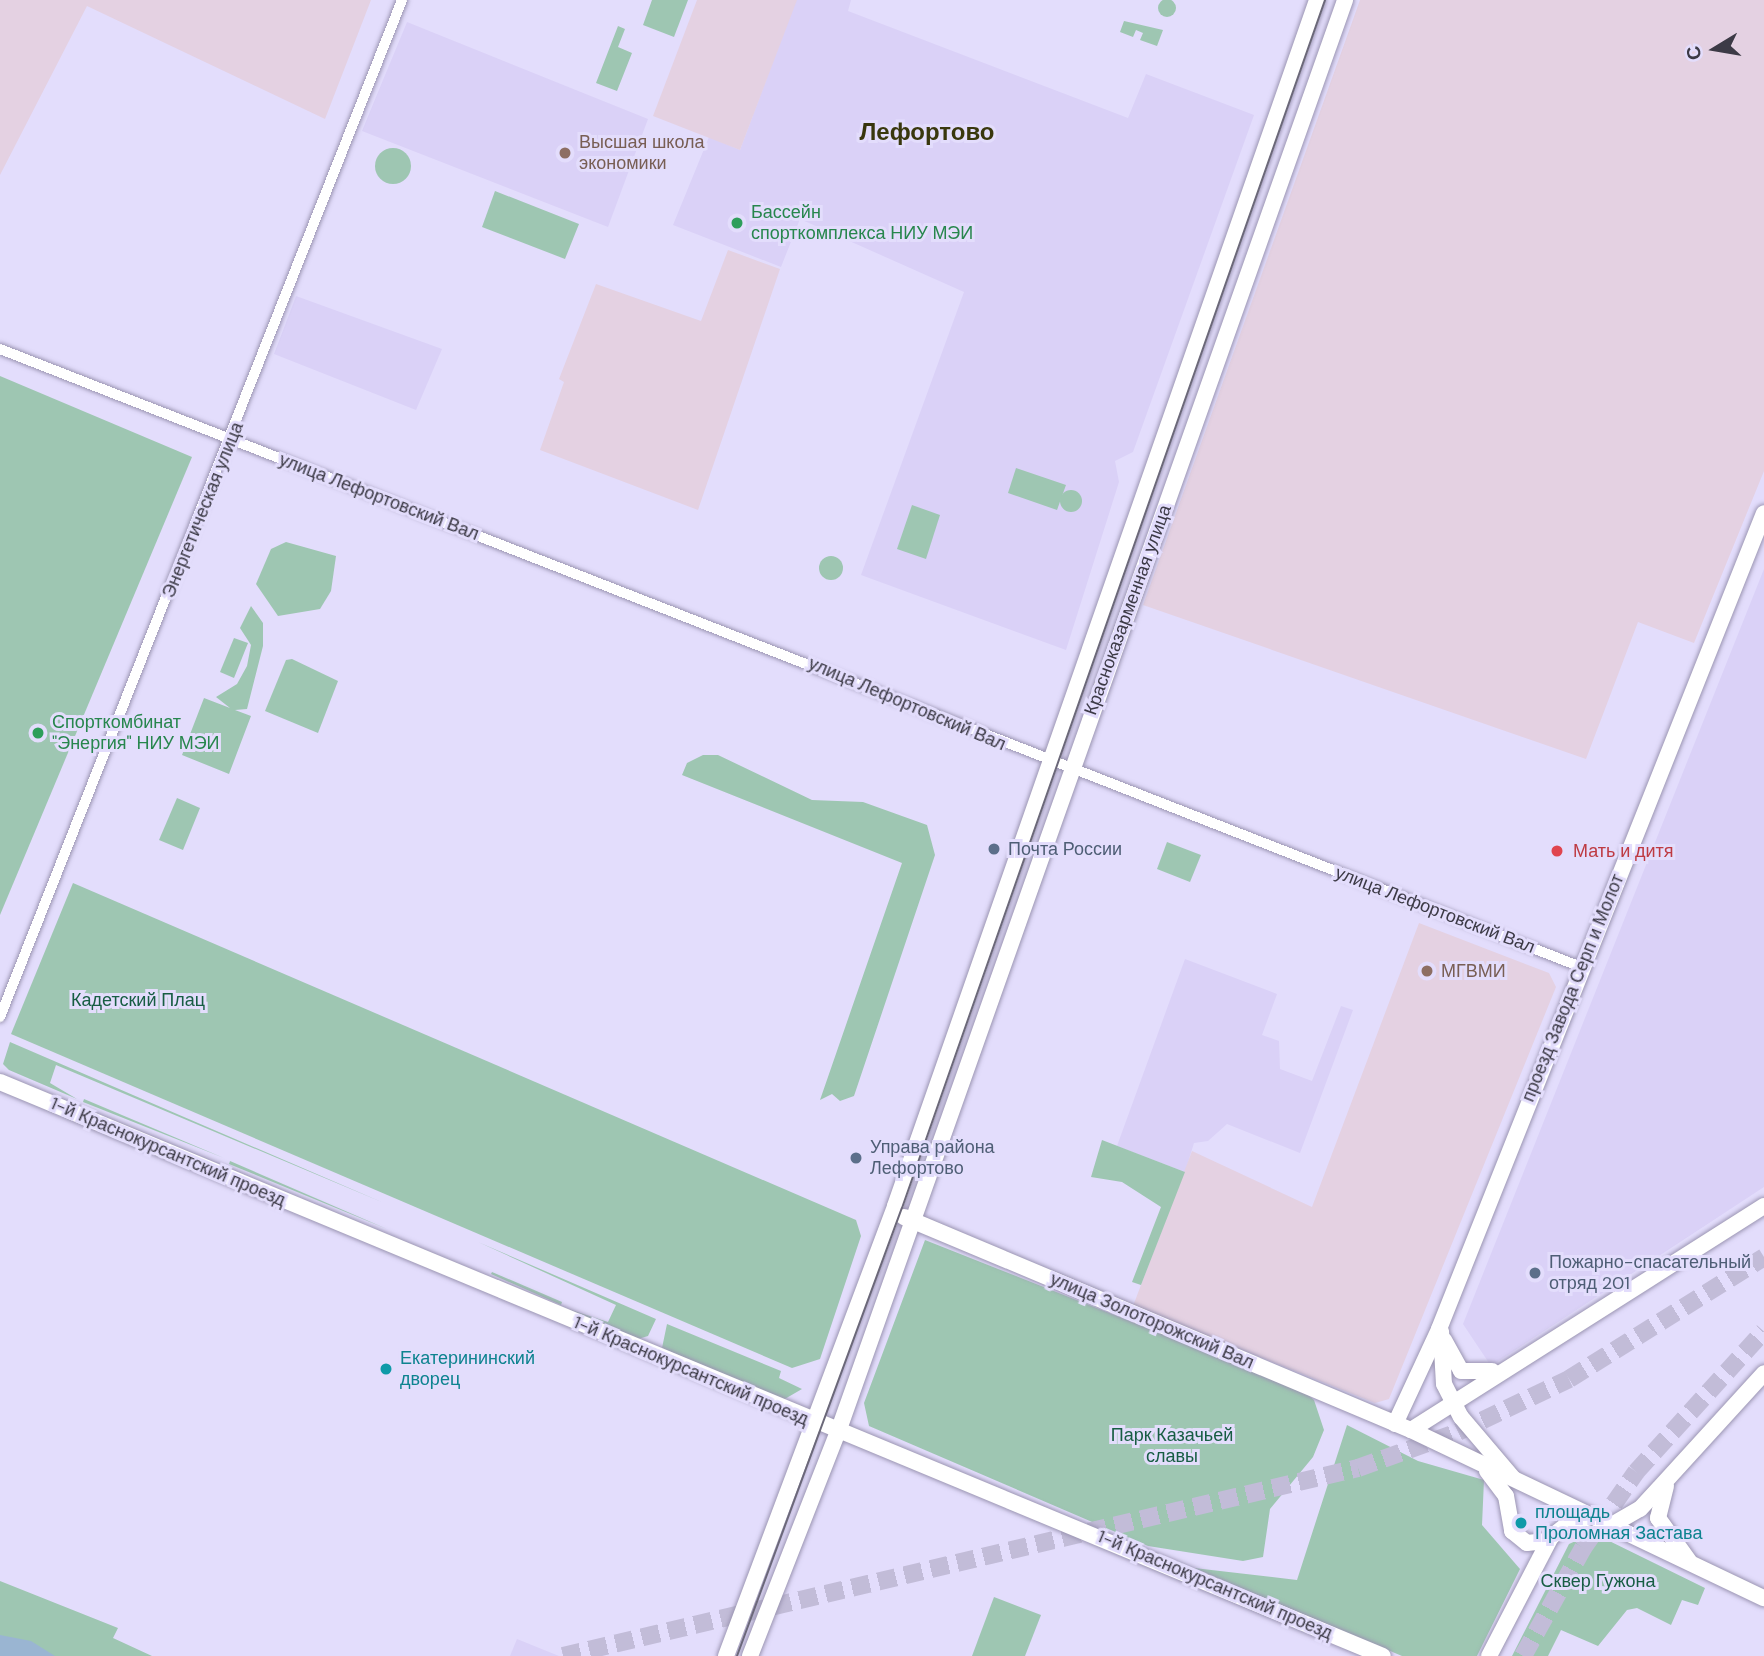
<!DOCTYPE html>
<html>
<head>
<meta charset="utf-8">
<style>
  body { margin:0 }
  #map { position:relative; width:1764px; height:1656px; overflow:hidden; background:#e3ddfc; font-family:"DM Sans",sans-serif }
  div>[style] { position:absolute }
  .built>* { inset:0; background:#dad1f7 }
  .industrial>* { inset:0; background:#e4d1e2 }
  .green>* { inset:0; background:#9ec6b2 }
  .round { border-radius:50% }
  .water>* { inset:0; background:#9ab5d2 }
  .primary-tunnel>* { height:18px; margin-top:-9px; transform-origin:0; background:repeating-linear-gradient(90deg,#c2bcd8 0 18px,transparent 0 27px) }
  .roads { filter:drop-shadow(0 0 2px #9b95b2) drop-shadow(0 0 2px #9b95b2) }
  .street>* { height:10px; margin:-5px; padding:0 5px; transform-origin:5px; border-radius:5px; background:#fff }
  .secondary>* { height:16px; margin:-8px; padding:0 8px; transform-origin:8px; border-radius:8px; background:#fff }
  .tram>* { height:2px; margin:-1px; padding:0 1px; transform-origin:1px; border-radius:1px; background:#6b6879 }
  .dots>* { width:19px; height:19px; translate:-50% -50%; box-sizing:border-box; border:4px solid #e3ddfc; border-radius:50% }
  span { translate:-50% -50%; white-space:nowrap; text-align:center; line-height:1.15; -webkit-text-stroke:6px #e3ddfc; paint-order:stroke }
  .education-label { font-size:18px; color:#785e54 }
  .left { translate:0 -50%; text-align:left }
  .leisure-label { font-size:18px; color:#27864d }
  .street-label { font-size:18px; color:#3c3a46 }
  .service-label { font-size:18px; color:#4e5e75 }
  .health-label { font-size:18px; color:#be3a42 }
  .park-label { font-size:18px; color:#175d43 }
  .culture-label { font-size:18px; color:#0d838f }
  .district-label { font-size:24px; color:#39370d; font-weight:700 }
  .north { position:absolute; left:1680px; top:14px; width:70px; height:70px; -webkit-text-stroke:5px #e3ddfc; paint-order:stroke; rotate:259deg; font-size:19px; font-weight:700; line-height:28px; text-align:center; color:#3c3a46 }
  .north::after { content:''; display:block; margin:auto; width:24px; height:32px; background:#3c3a46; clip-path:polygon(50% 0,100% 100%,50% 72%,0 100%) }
</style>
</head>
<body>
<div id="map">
  <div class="built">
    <i style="clip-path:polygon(796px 0,851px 0,848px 11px,1128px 118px,1146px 74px,1254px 115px,1133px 452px,1115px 461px,1119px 482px,1066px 650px,861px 575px,964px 292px,800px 219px,781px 267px,673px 225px,709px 137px,740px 150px)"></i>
    <i style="clip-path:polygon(407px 22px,648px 119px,608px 227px,362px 131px)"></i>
    <i style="clip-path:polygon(296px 296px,442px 349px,416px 410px,274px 354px)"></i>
    <i style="clip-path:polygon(1764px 569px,1764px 1187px,1491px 1366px,1463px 1324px)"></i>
    <i style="clip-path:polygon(1185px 959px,1277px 994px,1262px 1035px,1279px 1041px,1280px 1069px,1312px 1081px,1341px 1006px,1353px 1010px,1300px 1153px,1227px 1124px,1208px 1141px,1194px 1143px,1185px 1172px,1117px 1146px)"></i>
    <i style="clip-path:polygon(517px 1639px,559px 1656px,510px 1656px)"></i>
  </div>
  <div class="industrial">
    <i style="clip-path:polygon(0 0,371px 0,325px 119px,87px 6px,0 175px)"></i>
    <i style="clip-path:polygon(697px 0,797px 0,740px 150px,653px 116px)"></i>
    <i style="clip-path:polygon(1360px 0,1764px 0,1764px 471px,1694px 643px,1638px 622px,1586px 759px,1143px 605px)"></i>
    <i style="clip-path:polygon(728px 250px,780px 269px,698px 510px,540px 450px,564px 382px,559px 379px,596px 284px,701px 321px)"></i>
    <i style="clip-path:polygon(1419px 923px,1549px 973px,1556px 987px,1389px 1399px,1375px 1403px,1133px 1306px,1192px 1151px,1312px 1207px)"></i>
  </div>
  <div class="green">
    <i class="round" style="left:1158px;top:-1px;width:18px;height:18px"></i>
    <i style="clip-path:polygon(652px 0,688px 0,674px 37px,643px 25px)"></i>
    <i style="clip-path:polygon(1124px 21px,1163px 30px,1157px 46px,1140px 40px,1143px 33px,1136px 30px,1133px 37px,1120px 32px)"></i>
    <i style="clip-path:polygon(618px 26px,625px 29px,618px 47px,632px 53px,617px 91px,596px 83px)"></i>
    <i class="round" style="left:375px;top:148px;width:36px;height:36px"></i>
    <i style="clip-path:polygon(495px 191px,579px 224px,565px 259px,482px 227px)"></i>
    <i style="clip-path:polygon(0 376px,192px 457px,0 915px)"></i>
    <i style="clip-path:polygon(1016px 468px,1066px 485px,1057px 510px,1008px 493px)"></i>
    <i class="round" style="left:1060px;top:490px;width:22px;height:22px"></i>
    <i style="clip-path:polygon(912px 505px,940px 515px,926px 559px,897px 549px)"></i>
    <i style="clip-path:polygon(286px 542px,336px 556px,331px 591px,320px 609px,278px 616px,256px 584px,271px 549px)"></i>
    <i class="round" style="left:819px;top:556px;width:24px;height:24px"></i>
    <i style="clip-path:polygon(251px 606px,263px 623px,263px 646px,247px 709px,235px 710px,251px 716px,229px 774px,182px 755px,204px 698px,230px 708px,216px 697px,237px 684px,247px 666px,251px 645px,240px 628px)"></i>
    <i style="clip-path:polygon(234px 638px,248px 643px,234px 678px,220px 672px)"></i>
    <i style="clip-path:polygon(292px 659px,338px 681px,318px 733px,265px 711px,286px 660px)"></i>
    <i style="clip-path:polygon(703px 755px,718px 755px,812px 800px,863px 802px,927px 825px,935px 855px,854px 1096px,840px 1101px,832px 1094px,820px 1100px,902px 863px,682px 775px,687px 763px)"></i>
    <i style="clip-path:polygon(177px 798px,200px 808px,183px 850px,159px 840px)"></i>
    <i style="clip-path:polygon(1167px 842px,1201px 855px,1190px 882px,1157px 869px)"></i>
    <i style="clip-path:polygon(73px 883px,856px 1220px,861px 1236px,820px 1359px,792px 1368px,11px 1034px)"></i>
    <i style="clip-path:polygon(10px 1042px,384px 1203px,56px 1065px,50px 1083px,77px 1099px,9px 1070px,3px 1064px)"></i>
    <i style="clip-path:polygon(84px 1099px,224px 1158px,83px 1102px)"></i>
    <i style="clip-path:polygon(1102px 1140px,1185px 1172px,1141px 1285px,1132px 1282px,1161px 1207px,1122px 1182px,1091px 1177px)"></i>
    <i style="clip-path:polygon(230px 1161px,387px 1229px,229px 1164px)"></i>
    <i style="clip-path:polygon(925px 1240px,1301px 1389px,1314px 1400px,1324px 1430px,1313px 1457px,1270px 1509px,1263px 1557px,1243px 1561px,1148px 1546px,869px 1426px,864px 1403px)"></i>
    <i style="clip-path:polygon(478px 1242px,656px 1319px,648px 1336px,638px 1339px,568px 1309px,608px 1322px,616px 1305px)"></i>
    <i style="clip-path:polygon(492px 1272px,562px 1302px,561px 1305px,491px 1274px)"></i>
    <i style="clip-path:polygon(667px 1324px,781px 1371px,779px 1378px,802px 1389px,783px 1400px,662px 1348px)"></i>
    <i style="clip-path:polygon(1347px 1425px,1418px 1461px,1484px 1480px,1482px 1525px,1520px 1569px,1477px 1656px,1402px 1656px,1194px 1568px,1297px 1580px)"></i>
    <i style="clip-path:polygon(1593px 1533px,1705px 1588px,1698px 1605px,1682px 1600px,1671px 1625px,1637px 1608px,1627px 1610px,1598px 1646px,1561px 1630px,1548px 1656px,1512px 1656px,1569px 1544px)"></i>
    <i style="clip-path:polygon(0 1581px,118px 1628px,113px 1638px,152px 1656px,0 1656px)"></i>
    <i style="clip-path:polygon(994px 1597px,1041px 1615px,1025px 1656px,972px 1656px)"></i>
  </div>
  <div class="water">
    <i style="clip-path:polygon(0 1635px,31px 1641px,55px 1656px,0 1656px)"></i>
  </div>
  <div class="primary-tunnel">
    <i style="left:563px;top:1656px;width:817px;rotate:-13.3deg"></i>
    <i style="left:1358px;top:1468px;width:106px;rotate:-19.8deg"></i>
    <i style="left:1458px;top:1432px;width:123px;rotate:-25.5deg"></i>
    <i style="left:1569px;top:1379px;width:230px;rotate:-32deg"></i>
    <i style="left:1523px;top:1656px;width:124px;rotate:-60.9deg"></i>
    <i style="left:1583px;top:1548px;width:93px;rotate:-55.1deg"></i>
    <i style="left:1636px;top:1472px;width:190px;rotate:-47.8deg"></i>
  </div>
  <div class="roads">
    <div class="street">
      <i style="left:0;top:349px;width:1697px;rotate:21.35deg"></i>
      <i style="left:0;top:1017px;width:1094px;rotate:-68.43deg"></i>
    </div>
    <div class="secondary">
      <i style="left:0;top:1082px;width:1497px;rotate:22.54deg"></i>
      <i style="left:904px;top:1217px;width:550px;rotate:22.79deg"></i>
      <i style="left:1411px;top:1430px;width:391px;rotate:25.5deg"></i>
      <i style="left:1441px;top:1331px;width:53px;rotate:86.8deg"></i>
      <i style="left:1444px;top:1384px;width:37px;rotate:63deg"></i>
      <i style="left:1461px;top:1417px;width:80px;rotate:49.6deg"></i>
      <i style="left:1444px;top:1340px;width:35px;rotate:61deg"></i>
      <i style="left:1461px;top:1371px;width:31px"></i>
      <i style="left:1395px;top:1424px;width:105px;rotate:-65.1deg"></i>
      <i style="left:1439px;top:1329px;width:878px;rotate:-68.28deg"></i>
      <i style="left:1411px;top:1430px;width:418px;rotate:-32.4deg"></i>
      <i style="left:1487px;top:1471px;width:31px;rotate:53deg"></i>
      <i style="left:1506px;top:1496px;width:36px;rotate:80deg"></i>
      <i style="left:1512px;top:1531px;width:19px;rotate:39deg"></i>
      <i style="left:1527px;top:1543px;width:19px;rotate:-6deg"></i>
      <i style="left:1546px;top:1541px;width:31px;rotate:-38deg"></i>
      <i style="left:1570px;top:1522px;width:22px;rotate:-13deg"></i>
      <i style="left:1666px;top:1486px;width:33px;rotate:104deg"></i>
      <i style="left:1658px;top:1518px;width:53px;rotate:54.2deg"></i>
      <i style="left:1610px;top:1526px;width:34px;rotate:-30deg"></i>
      <i style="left:1640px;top:1509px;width:184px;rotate:-47.6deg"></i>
      <i style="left:726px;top:1656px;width:481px;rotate:-69.4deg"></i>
      <i style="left:895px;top:1206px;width:1278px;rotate:-70.71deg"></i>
      <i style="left:750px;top:1656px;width:241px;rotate:-68.6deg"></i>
      <i style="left:838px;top:1432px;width:1519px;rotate:-70.5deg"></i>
      <i style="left:1489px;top:1656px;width:134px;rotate:-62.5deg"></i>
    </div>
  </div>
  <div class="tram">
    <i style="left:737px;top:1656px;width:477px;rotate:-69.8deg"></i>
    <i style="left:902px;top:1208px;width:1280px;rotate:-70.7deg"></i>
  </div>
  <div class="dots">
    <i style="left:565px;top:153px;background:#8d6e63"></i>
    <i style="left:737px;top:223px;background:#2e9e5b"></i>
    <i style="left:38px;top:733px;background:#2e9e5b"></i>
    <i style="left:994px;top:849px;background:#5c6f8a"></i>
    <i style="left:1557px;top:851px;background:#e0444e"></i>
    <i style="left:1427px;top:971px;background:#8d6e63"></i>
    <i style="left:856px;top:1158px;background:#5c6f8a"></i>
    <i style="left:1535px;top:1273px;background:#5c6f8a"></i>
    <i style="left:386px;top:1369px;background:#0f9aa8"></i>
    <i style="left:1521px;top:1523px;background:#0f9aa8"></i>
  </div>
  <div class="education-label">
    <span class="left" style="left:579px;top:153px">Высшая школа<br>экономики</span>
    <span class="left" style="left:1441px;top:971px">МГВМИ</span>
  </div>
  <div class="leisure-label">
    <span class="left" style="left:751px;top:223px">Бассейн<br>спорткомплекса НИУ МЭИ</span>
    <span class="left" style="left:52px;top:733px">Спорткомбинат<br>"Энергия" НИУ МЭИ</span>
  </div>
  <div class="street-label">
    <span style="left:379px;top:497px;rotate:21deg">улица Лефортовский Вал</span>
    <span style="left:203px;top:510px;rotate:-68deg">Энергетическая улица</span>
    <span style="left:1128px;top:610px;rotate:-70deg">Красноказарменная улица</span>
    <span style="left:907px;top:704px;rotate:23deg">улица Лефортовский Вал</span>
    <span style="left:1435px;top:910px;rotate:21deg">улица Лефортовский Вал</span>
    <span style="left:1573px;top:988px;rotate:-68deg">проезд Завода Серп и Молот</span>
    <span style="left:168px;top:1152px;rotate:23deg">1-й Краснокурсантский проезд</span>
    <span style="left:1152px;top:1321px;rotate:23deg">улица Золоторожский Вал</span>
    <span style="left:691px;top:1371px;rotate:23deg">1-й Краснокурсантский проезд</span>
    <span style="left:1215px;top:1585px;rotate:23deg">1-й Краснокурсантский проезд</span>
  </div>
  <div class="service-label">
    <span class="left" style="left:1008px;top:849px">Почта России</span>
    <span class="left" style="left:870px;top:1158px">Управа района<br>Лефортово</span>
    <span class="left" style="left:1549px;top:1273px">Пожарно-спасательный<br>отряд 201</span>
  </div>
  <div class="health-label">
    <span class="left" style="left:1573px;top:851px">Мать и дитя</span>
  </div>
  <div class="park-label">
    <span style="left:138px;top:1000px">Кадетский Плац</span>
    <span style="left:1172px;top:1446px">Парк Казачьей<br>славы</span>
    <span style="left:1598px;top:1581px">Сквер Гужона</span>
  </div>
  <div class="culture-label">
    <span class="left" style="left:400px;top:1369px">Екатерининский<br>дворец</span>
    <span class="left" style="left:1535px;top:1523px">площадь<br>Проломная Застава</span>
  </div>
  <div class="district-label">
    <span style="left:927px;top:132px">Лефортово</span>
  </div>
  <div class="north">С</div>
</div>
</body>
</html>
